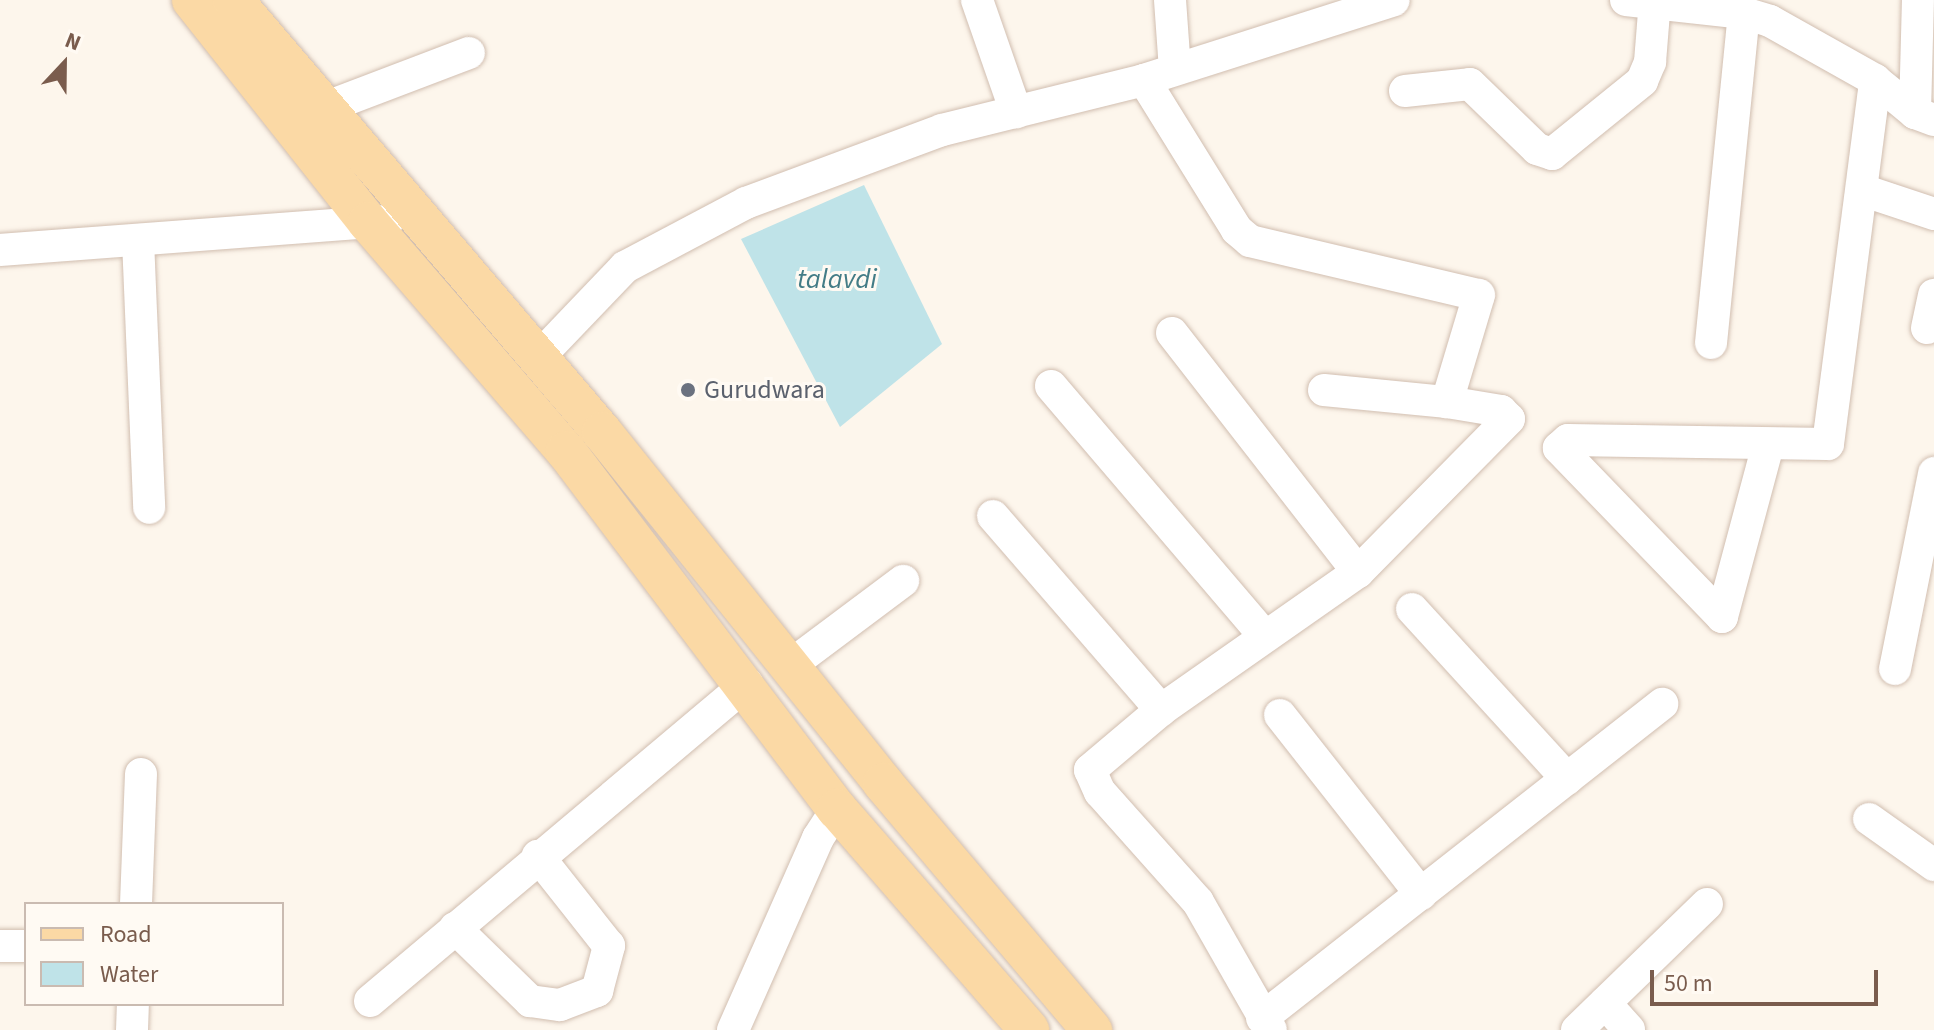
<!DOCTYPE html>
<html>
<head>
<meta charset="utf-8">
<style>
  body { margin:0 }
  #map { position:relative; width:1934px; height:1030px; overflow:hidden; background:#fdf6ec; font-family:"Source Sans 3",sans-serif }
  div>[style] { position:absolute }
  .water>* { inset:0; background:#bfe3e8 }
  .roads { filter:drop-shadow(0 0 2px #d1beb0) drop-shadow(0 0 2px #d1beb0) }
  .minor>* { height:32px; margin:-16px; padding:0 16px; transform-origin:16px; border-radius:16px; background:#fff }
  .major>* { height:40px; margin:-20px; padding:0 20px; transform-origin:20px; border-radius:20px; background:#fbd9a5 }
  .dots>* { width:22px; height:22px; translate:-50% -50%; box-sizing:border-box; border:4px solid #fffaf3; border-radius:50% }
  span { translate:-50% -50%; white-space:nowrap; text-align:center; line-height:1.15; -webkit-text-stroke:6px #fffaf3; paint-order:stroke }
  .worship-label { font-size:26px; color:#5b616d }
  .left { translate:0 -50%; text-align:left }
  .water-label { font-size:28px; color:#437c86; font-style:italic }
  .legend { position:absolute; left:24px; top:902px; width:260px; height:104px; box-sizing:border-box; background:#fffaf3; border:2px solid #cabbb1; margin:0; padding:10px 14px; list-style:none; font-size:24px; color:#7a5c4d }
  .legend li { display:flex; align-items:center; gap:16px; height:40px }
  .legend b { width:40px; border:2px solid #cabbb1 }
  .north { position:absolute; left:24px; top:24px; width:80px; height:80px; -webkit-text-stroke:6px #fffaf3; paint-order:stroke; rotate:22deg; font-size:22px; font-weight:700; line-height:32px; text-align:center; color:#7a5c4d }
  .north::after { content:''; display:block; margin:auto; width:28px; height:36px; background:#7a5c4d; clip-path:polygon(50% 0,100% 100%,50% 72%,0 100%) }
  .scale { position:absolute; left:1650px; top:970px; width:228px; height:36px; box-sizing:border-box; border:4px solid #7a5c4d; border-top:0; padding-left:10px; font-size:24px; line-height:28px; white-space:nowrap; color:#7a5c4d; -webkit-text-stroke:6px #fffaf3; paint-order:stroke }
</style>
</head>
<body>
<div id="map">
  <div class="water">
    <i style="clip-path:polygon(864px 185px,942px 344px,840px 427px,741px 239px)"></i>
  </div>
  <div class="roads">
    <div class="minor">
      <i style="left:977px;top:0;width:119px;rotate:70.8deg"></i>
      <i style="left:1170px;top:0;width:69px;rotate:85.9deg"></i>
      <i style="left:1626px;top:0;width:119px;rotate:6.3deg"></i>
      <i style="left:1744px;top:13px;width:27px;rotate:17deg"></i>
      <i style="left:1770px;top:21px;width:120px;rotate:29.3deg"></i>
      <i style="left:1875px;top:80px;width:52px;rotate:39.5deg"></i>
      <i style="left:1915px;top:113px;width:20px;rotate:20deg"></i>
      <i style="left:1144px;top:80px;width:176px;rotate:58.2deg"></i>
      <i style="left:1237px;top:230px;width:17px;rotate:40deg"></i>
      <i style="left:1250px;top:241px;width:235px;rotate:13.3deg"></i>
      <i style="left:1479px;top:295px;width:112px;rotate:106.7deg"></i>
      <i style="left:1405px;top:91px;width:65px;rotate:-6.1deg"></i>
      <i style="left:1470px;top:84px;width:93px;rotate:44.1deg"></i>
      <i style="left:1537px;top:149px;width:16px;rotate:18deg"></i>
      <i style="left:1552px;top:154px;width:116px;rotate:-39deg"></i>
      <i style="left:1642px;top:81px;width:21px;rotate:-67deg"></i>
      <i style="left:1650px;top:62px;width:62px;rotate:-85.4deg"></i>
      <i style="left:324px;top:108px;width:155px;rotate:-20.8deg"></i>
      <i style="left:1915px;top:113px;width:113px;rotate:-88.5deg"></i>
      <i style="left:1862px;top:190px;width:76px;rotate:18.4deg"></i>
      <i style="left:138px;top:240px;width:268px;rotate:87.6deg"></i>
      <i style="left:0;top:250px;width:389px;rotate:-4.3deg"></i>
      <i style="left:1927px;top:328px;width:34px;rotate:-78deg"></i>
      <i style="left:1172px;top:333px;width:303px;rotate:52.1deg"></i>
      <i style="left:1358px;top:572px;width:241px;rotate:145deg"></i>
      <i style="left:1161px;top:710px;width:93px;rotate:139.8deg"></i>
      <i style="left:1090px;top:770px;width:24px;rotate:66deg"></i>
      <i style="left:1100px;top:792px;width:147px;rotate:48.3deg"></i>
      <i style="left:1198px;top:902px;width:147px;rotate:60.3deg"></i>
      <i style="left:1711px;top:343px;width:332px;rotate:-84.3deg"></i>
      <i style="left:538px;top:358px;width:126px;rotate:-46.3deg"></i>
      <i style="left:625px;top:267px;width:137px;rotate:-27.9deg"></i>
      <i style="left:746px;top:203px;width:209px;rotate:-20.4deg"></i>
      <i style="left:942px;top:130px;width:208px;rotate:-13.9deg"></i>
      <i style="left:1144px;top:80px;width:262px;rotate:-17.7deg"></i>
      <i style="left:1051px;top:386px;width:326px;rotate:49.5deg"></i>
      <i style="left:1324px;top:390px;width:124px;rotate:5.6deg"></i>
      <i style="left:1447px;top:402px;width:55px;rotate:9.5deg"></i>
      <i style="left:1501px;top:411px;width:11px;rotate:45deg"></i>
      <i style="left:1509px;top:419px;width:215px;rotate:134.6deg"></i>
      <i style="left:1768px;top:445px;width:178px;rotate:105deg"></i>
      <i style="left:1722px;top:617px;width:235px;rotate:-134deg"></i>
      <i style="left:1559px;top:448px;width:12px;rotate:-42deg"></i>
      <i style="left:1568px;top:440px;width:260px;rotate:0.9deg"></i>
      <i style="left:1828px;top:444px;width:367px;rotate:-82.6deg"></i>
      <i style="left:993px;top:516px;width:257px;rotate:49.1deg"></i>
      <i style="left:1412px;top:609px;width:230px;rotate:47.6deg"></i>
      <i style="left:792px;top:664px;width:139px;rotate:-36.8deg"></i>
      <i style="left:1895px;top:669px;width:200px;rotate:-78.7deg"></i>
      <i style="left:1280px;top:715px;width:228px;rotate:51.8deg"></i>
      <i style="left:1869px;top:819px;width:80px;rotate:35.3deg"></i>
      <i style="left:136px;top:904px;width:130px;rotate:-87.8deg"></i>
      <i style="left:455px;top:928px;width:105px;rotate:44.2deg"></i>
      <i style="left:530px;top:1001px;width:30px;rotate:8deg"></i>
      <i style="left:560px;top:1005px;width:40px;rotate:-21deg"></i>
      <i style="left:597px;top:991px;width:47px;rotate:-75.1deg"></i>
      <i style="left:609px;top:946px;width:115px;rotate:-128.3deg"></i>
      <i style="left:0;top:946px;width:26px"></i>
      <i style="left:370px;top:1001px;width:493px;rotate:-40.1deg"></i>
      <i style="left:1605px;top:1003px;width:36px;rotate:48deg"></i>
      <i style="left:1262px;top:1018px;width:509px;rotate:-38.13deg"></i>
      <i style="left:132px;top:1030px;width:26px;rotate:-88deg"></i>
      <i style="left:733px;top:1030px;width:210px;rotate:-66.1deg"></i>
      <i style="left:818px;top:838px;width:35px;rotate:-57deg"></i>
      <i style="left:1577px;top:1030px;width:181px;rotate:-44.1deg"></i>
    </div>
    <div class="major">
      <i style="left:192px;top:0;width:283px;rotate:51.6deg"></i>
      <i style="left:368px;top:222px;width:303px;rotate:49.2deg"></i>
      <i style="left:566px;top:451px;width:449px;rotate:52.9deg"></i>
      <i style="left:837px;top:809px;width:293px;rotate:49deg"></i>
      <i style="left:233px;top:0;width:568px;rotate:49.5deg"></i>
      <i style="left:602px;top:432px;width:450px;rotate:51.3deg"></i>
      <i style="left:883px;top:783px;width:324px;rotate:49.8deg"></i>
    </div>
  </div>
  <div class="dots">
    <i style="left:688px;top:390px;background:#6b7280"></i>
  </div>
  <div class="worship-label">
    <span class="left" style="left:704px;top:390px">Gurudwara</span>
  </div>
  <div class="water-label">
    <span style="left:837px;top:279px">talavdi</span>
  </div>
  <ul class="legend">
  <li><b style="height:10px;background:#fbd9a5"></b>Road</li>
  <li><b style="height:22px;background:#bfe3e8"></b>Water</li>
  </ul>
  <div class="north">N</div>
  <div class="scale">50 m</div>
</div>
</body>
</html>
